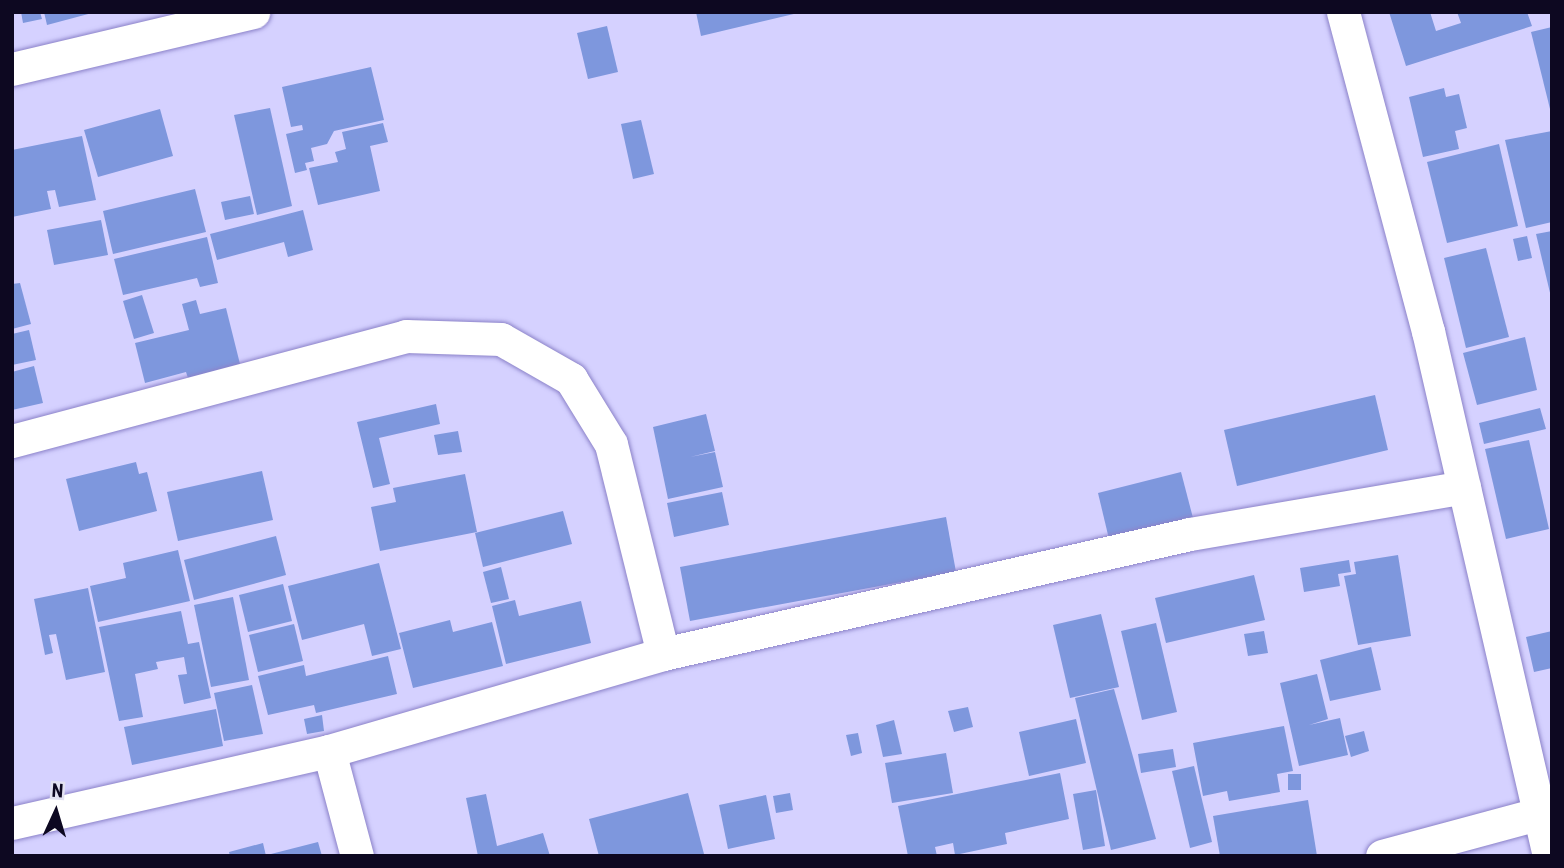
<!DOCTYPE html>
<html>
<head>
<meta charset="utf-8">
<style>
  body { margin:0 }
  #map { position:relative; width:1564px; height:868px; overflow:hidden; background:#d5d1ff; font-family:"Roboto Condensed",sans-serif }
  div>[style] { position:absolute }
  .building>* { inset:0; background:#7e97dd }
  .roads { filter:drop-shadow(0 0 2px #8b82c9) drop-shadow(0 0 2px #8b82c9) }
  .minor>* { height:33px; margin:-16.5px; padding:0 16.5px; transform-origin:16.5px; border-radius:16.5px; background:#fff }
  span { translate:-50% -50%; white-space:nowrap; text-align:center; line-height:1.15; -webkit-text-stroke:7px #e3e2f2; paint-order:stroke }
  .frame { position:absolute; inset:0; border:14px solid #0d0821; pointer-events:none }
  .north { position:absolute; left:21px; top:777px; width:70px; height:70px; -webkit-text-stroke:5px #e3e2f2; paint-order:stroke; rotate:4deg; font-size:19px; font-weight:700; line-height:28px; text-align:center; color:#0d0821 }
  .north::after { content:''; display:block; margin:auto; width:24px; height:32px; background:#0d0821; clip-path:polygon(50% 0,100% 100%,50% 72%,0 100%) }
</style>
</head>
<body>
<div id="map">
  <div class="building">
    <i style="clip-path:polygon(21px 12px,40px 12px,42px 19px,23px 23px)"></i>
    <i style="clip-path:polygon(44px 12px,92px 12px,92px 13px,47px 25px)"></i>
    <i style="clip-path:polygon(696px 12px,798px 12px,798px 13px,701px 36px)"></i>
    <i style="clip-path:polygon(1389px 12px,1430px 12px,1436px 31px,1461px 23px,1457px 12px,1527px 12px,1532px 26px,1406px 66px)"></i>
    <i style="clip-path:polygon(607px 26px,618px 72px,588px 79px,577px 33px)"></i>
    <i style="clip-path:polygon(1552px 27px,1552px 113px,1551px 113px,1531px 32px)"></i>
    <i style="clip-path:polygon(371px 67px,384px 120px,334px 131px,327px 144px,311px 148px,314px 161px,305px 163px,307px 170px,295px 173px,286px 134px,303px 130px,302px 125px,291px 127px,282px 87px)"></i>
    <i style="clip-path:polygon(1444px 88px,1446px 97px,1459px 94px,1467px 128px,1455px 131px,1459px 149px,1423px 157px,1409px 97px)"></i>
    <i style="clip-path:polygon(270px 108px,292px 206px,257px 215px,234px 115px)"></i>
    <i style="clip-path:polygon(160px 109px,173px 156px,98px 177px,84px 130px)"></i>
    <i style="clip-path:polygon(641px 120px,654px 174px,633px 179px,621px 124px)"></i>
    <i style="clip-path:polygon(383px 123px,388px 142px,370px 146px,380px 191px,318px 205px,309px 168px,338px 162px,335px 152px,346px 149px,342px 132px)"></i>
    <i style="clip-path:polygon(1552px 131px,1552px 222px,1526px 228px,1505px 140px)"></i>
    <i style="clip-path:polygon(82px 136px,96px 200px,59px 207px,55px 190px,47px 191px,51px 209px,12px 217px,12px 150px)"></i>
    <i style="clip-path:polygon(1499px 144px,1518px 226px,1447px 243px,1427px 162px)"></i>
    <i style="clip-path:polygon(195px 189px,206px 232px,113px 254px,103px 211px)"></i>
    <i style="clip-path:polygon(250px 196px,254px 214px,225px 220px,221px 202px)"></i>
    <i style="clip-path:polygon(303px 210px,313px 250px,288px 257px,284px 242px,217px 260px,210px 234px)"></i>
    <i style="clip-path:polygon(101px 220px,108px 255px,54px 265px,47px 230px)"></i>
    <i style="clip-path:polygon(1552px 231px,1552px 297px,1551px 297px,1536px 234px)"></i>
    <i style="clip-path:polygon(1527px 236px,1532px 258px,1518px 261px,1513px 239px)"></i>
    <i style="clip-path:polygon(207px 237px,218px 283px,200px 287px,197px 278px,123px 295px,114px 259px)"></i>
    <i style="clip-path:polygon(1486px 248px,1509px 337px,1466px 348px,1444px 258px)"></i>
    <i style="clip-path:polygon(20px 283px,31px 324px,12px 329px,12px 284px)"></i>
    <i style="clip-path:polygon(142px 295px,154px 333px,134px 339px,123px 301px)"></i>
    <i style="clip-path:polygon(196px 300px,200px 314px,226px 308px,241px 368px,189px 381px,186px 372px,145px 383px,135px 343px,189px 330px,182px 304px)"></i>
    <i style="clip-path:polygon(29px 330px,36px 360px,12px 365px,12px 334px)"></i>
    <i style="clip-path:polygon(1525px 337px,1537px 390px,1477px 405px,1463px 353px)"></i>
    <i style="clip-path:polygon(34px 366px,43px 403px,12px 410px,12px 372px)"></i>
    <i style="clip-path:polygon(1375px 395px,1388px 450px,1237px 486px,1224px 430px)"></i>
    <i style="clip-path:polygon(436px 404px,440px 424px,379px 438px,390px 484px,373px 488px,357px 422px)"></i>
    <i style="clip-path:polygon(1540px 408px,1546px 429px,1484px 444px,1479px 423px)"></i>
    <i style="clip-path:polygon(706px 414px,715px 451px,690px 457px,715px 452px,723px 487px,668px 499px,653px 427px)"></i>
    <i style="clip-path:polygon(458px 431px,462px 452px,438px 455px,434px 435px)"></i>
    <i style="clip-path:polygon(1529px 440px,1549px 529px,1506px 539px,1485px 449px)"></i>
    <i style="clip-path:polygon(136px 462px,139px 474px,147px 472px,157px 511px,79px 531px,66px 479px)"></i>
    <i style="clip-path:polygon(262px 471px,273px 520px,178px 541px,167px 492px)"></i>
    <i style="clip-path:polygon(1181px 472px,1193px 518px,1109px 539px,1098px 493px)"></i>
    <i style="clip-path:polygon(465px 474px,477px 532px,380px 551px,371px 507px,396px 502px,393px 488px)"></i>
    <i style="clip-path:polygon(722px 492px,729px 525px,674px 537px,667px 503px)"></i>
    <i style="clip-path:polygon(563px 511px,572px 544px,483px 567px,475px 533px)"></i>
    <i style="clip-path:polygon(946px 517px,956px 572px,690px 621px,680px 567px)"></i>
    <i style="clip-path:polygon(276px 536px,286px 575px,194px 600px,184px 560px)"></i>
    <i style="clip-path:polygon(178px 550px,190px 601px,98px 622px,90px 586px,126px 578px,123px 563px)"></i>
    <i style="clip-path:polygon(1398px 555px,1411px 636px,1358px 645px,1344px 576px,1356px 574px,1354px 562px)"></i>
    <i style="clip-path:polygon(1349px 560px,1351px 572px,1338px 574px,1340px 586px,1304px 592px,1300px 568px)"></i>
    <i style="clip-path:polygon(379px 563px,401px 649px,372px 656px,364px 624px,302px 640px,288px 586px)"></i>
    <i style="clip-path:polygon(501px 567px,509px 599px,491px 603px,483px 572px)"></i>
    <i style="clip-path:polygon(1254px 575px,1265px 620px,1166px 643px,1155px 598px)"></i>
    <i style="clip-path:polygon(283px 584px,292px 621px,248px 632px,239px 595px)"></i>
    <i style="clip-path:polygon(88px 588px,105px 672px,66px 680px,56px 634px,49px 635px,53px 653px,45px 655px,34px 599px)"></i>
    <i style="clip-path:polygon(233px 597px,249px 680px,211px 687px,194px 605px)"></i>
    <i style="clip-path:polygon(515px 600px,519px 616px,581px 601px,591px 643px,506px 664px,492px 606px)"></i>
    <i style="clip-path:polygon(181px 611px,188px 644px,199px 642px,211px 698px,184px 704px,178px 675px,187px 674px,184px 657px,156px 662px,158px 669px,135px 674px,143px 717px,119px 721px,99px 627px)"></i>
    <i style="clip-path:polygon(1101px 614px,1119px 687px,1070px 698px,1053px 625px)"></i>
    <i style="clip-path:polygon(450px 620px,453px 632px,492px 622px,503px 666px,413px 688px,399px 633px)"></i>
    <i style="clip-path:polygon(1156px 623px,1177px 712px,1142px 720px,1121px 631px)"></i>
    <i style="clip-path:polygon(294px 624px,303px 661px,258px 672px,249px 635px)"></i>
    <i style="clip-path:polygon(1264px 631px,1268px 653px,1248px 656px,1244px 634px)"></i>
    <i style="clip-path:polygon(1552px 631px,1552px 668px,1534px 672px,1526px 637px)"></i>
    <i style="clip-path:polygon(1371px 647px,1381px 690px,1330px 701px,1320px 660px)"></i>
    <i style="clip-path:polygon(388px 656px,397px 694px,316px 713px,314px 705px,268px 715px,258px 676px,304px 665px,306px 676px)"></i>
    <i style="clip-path:polygon(1317px 674px,1328px 719px,1309px 725px,1340px 718px,1348px 755px,1299px 766px,1280px 683px)"></i>
    <i style="clip-path:polygon(252px 685px,263px 734px,224px 741px,214px 693px)"></i>
    <i style="clip-path:polygon(1114px 689px,1156px 839px,1111px 850px,1075px 698px)"></i>
    <i style="clip-path:polygon(968px 707px,973px 727px,954px 732px,948px 711px)"></i>
    <i style="clip-path:polygon(216px 709px,223px 746px,132px 765px,124px 727px)"></i>
    <i style="clip-path:polygon(322px 715px,324px 731px,307px 734px,304px 719px)"></i>
    <i style="clip-path:polygon(1076px 719px,1086px 763px,1029px 776px,1019px 732px)"></i>
    <i style="clip-path:polygon(894px 720px,902px 754px,883px 757px,876px 725px)"></i>
    <i style="clip-path:polygon(1284px 726px,1293px 771px,1277px 774px,1280px 792px,1229px 801px,1227px 791px,1203px 796px,1193px 743px)"></i>
    <i style="clip-path:polygon(1364px 731px,1369px 751px,1351px 757px,1345px 736px)"></i>
    <i style="clip-path:polygon(858px 733px,862px 753px,851px 756px,846px 735px)"></i>
    <i style="clip-path:polygon(1173px 749px,1176px 767px,1141px 773px,1138px 754px)"></i>
    <i style="clip-path:polygon(946px 753px,953px 793px,892px 803px,885px 763px)"></i>
    <i style="clip-path:polygon(1194px 766px,1212px 842px,1190px 848px,1172px 771px)"></i>
    <i style="clip-path:polygon(1060px 773px,1069px 819px,1005px 833px,1007px 844px,955px 855px,953px 843px,935px 847px,937px 856px,908px 856px,898px 806px)"></i>
    <i style="clip-path:polygon(1288px 774px,1301px 774px,1301px 790px,1288px 790px)"></i>
    <i style="clip-path:polygon(1096px 790px,1105px 846px,1083px 850px,1073px 794px)"></i>
    <i style="clip-path:polygon(688px 793px,704px 854px,599px 856px,589px 819px)"></i>
    <i style="clip-path:polygon(790px 793px,793px 810px,776px 813px,773px 796px)"></i>
    <i style="clip-path:polygon(486px 794px,497px 846px,543px 833px,550px 856px,478px 856px,466px 798px)"></i>
    <i style="clip-path:polygon(766px 795px,775px 839px,728px 849px,719px 805px)"></i>
    <i style="clip-path:polygon(1308px 800px,1317px 856px,1220px 856px,1213px 816px)"></i>
    <i style="clip-path:polygon(318px 842px,322px 856px,267px 856px,267px 855px)"></i>
    <i style="clip-path:polygon(263px 843px,266px 856px,230px 856px,229px 852px)"></i>
  </div>
  <div class="roads">
    <div class="minor">
      <i style="left:1343px;top:12px;width:330px;rotate:75.1deg"></i>
      <i style="left:1428px;top:331px;width:539px;rotate:77.02deg"></i>
      <i style="left:12px;top:69px;width:248px;rotate:-13.3deg"></i>
      <i style="left:12px;top:441px;width:408px;rotate:-14.9deg"></i>
      <i style="left:406px;top:336px;width:95px;rotate:1.8deg"></i>
      <i style="left:501px;top:339px;width:81px;rotate:29.7deg"></i>
      <i style="left:571px;top:379px;width:76px;rotate:58.4deg"></i>
      <i style="left:611px;top:444px;width:216px;rotate:76.1deg"></i>
      <i style="left:329px;top:751px;width:109px;rotate:75.1deg"></i>
      <i style="left:12px;top:823px;width:325px;rotate:-12.8deg"></i>
      <i style="left:329px;top:751px;width:348px;rotate:-16.2deg"></i>
      <i style="left:663px;top:654px;width:540px;rotate:-12.83deg"></i>
      <i style="left:1190px;top:534px;width:278px;rotate:-9.7deg"></i>
      <i style="left:1382px;top:856px;width:176px;rotate:-15.1deg"></i>
    </div>
  </div>
  <div class="frame"></div>
  <div class="north">N</div>
</div>
</body>
</html>
